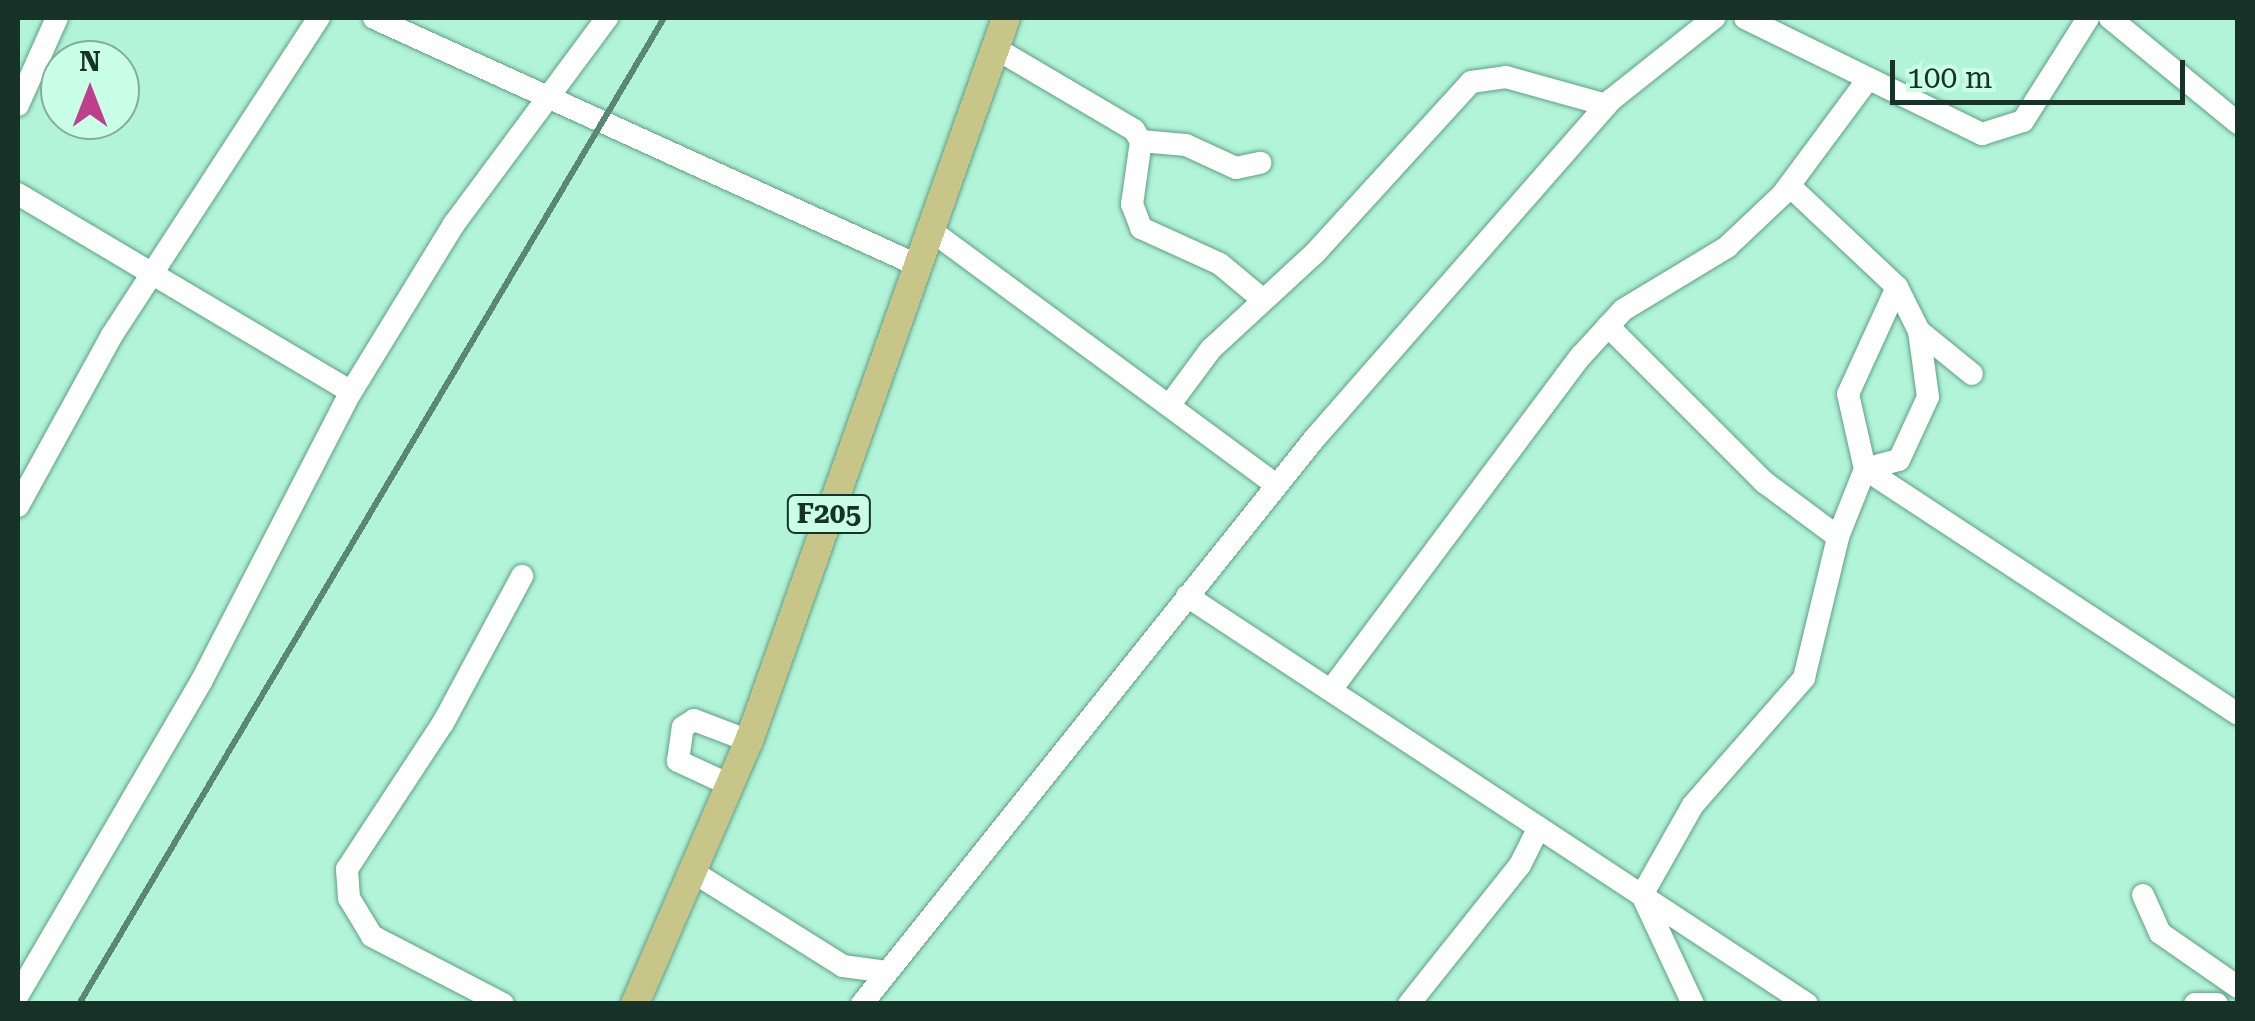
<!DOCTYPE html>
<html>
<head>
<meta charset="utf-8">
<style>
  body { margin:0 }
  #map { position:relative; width:2255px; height:1021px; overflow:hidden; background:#b1f4d8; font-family:"Roboto Serif",serif }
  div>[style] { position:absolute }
  .roads { filter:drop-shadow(0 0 2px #5e9f86) drop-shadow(0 0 2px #5e9f86) }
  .minor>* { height:22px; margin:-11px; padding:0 11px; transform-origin:11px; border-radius:11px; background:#fff }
  .major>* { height:28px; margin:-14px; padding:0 14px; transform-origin:14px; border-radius:14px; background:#c8c588 }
  .rail>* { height:6px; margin:-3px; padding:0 3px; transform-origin:3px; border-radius:3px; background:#5b8876 }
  span { translate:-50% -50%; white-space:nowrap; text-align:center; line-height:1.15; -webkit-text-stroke:10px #c9fee7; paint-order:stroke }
  .shield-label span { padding:2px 8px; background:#c9fee7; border:2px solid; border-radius:8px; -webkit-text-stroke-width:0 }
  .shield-label { font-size:28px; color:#173228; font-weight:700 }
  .frame { position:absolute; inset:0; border:20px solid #173228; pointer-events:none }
  .north { position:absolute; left:40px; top:40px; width:100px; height:100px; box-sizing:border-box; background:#c9fee7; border:2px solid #82ac9b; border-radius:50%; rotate:0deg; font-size:28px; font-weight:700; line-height:40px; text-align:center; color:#173228 }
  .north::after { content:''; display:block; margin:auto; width:35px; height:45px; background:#be3f8c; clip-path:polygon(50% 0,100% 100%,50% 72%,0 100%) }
  .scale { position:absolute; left:1890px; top:60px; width:295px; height:45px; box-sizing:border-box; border:5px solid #173228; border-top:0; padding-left:12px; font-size:30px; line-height:35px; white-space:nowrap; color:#173228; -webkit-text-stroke:8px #c9fee7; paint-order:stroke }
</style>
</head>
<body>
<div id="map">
  <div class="roads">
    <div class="minor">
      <i style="left:374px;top:18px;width:597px;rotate:24.46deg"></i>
      <i style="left:1745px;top:18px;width:264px;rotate:26.1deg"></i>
      <i style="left:1982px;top:134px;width:43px;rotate:-17.6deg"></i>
      <i style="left:2023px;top:121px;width:122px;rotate:-57.7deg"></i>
      <i style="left:2110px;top:18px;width:166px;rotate:39.4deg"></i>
      <i style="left:995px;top:48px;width:161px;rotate:30.5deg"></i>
      <i style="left:1134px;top:130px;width:13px;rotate:58deg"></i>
      <i style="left:1141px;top:141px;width:64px;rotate:98.1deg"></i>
      <i style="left:1132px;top:204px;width:26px;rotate:69deg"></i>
      <i style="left:1141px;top:228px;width:87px;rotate:24.5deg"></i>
      <i style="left:1220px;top:264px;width:55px;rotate:39.8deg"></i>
      <i style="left:18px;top:105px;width:95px;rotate:-65.9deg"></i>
      <i style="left:1141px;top:141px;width:45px;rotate:5.1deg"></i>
      <i style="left:1186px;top:145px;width:55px;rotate:24.7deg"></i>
      <i style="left:1236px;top:168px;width:25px;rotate:-12deg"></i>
      <i style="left:18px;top:194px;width:387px;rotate:30.7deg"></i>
      <i style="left:929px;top:229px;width:431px;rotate:36.4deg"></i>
      <i style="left:1608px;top:326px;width:221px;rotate:45deg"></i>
      <i style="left:1764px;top:482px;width:92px;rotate:36.6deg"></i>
      <i style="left:1919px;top:331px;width:68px;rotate:39.1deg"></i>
      <i style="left:1171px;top:403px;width:67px;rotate:-53.5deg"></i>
      <i style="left:1211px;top:349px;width:142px;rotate:-42.7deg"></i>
      <i style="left:1315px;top:253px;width:231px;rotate:-47.6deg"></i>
      <i style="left:1471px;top:82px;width:35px;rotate:-8deg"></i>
      <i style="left:1506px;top:77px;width:104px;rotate:15.6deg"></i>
      <i style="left:1865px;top:469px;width:446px;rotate:33.3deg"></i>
      <i style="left:1865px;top:469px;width:35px;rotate:-15deg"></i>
      <i style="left:1899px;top:460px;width:69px;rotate:-65.3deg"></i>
      <i style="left:1928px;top:397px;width:67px;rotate:-97.8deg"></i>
      <i style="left:1919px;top:331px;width:49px;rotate:-116.6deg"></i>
      <i style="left:18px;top:506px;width:195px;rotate:-61.2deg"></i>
      <i style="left:112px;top:335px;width:379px;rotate:-56.9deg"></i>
      <i style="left:1187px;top:596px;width:742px;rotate:33.35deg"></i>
      <i style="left:1333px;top:687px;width:414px;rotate:-53.2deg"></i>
      <i style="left:1581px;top:356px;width:62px;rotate:-47.6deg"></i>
      <i style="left:1623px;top:310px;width:122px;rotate:-31.2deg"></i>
      <i style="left:1727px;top:247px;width:76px;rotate:-43.4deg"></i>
      <i style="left:1782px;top:195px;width:141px;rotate:-53.4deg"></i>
      <i style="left:732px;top:786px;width:60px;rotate:-155.2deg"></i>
      <i style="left:678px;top:761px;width:34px;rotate:-82deg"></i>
      <i style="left:683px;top:727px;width:13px;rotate:-32deg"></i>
      <i style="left:694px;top:720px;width:59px;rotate:20.9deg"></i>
      <i style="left:698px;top:875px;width:171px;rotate:32.1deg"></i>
      <i style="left:843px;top:966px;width:44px;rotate:7.8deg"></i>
      <i style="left:2143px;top:895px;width:42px;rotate:65.9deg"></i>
      <i style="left:2160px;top:933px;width:95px;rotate:34.7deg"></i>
      <i style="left:18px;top:995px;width:363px;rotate:-59.7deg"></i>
      <i style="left:201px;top:682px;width:326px;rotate:-62.7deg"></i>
      <i style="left:351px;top:392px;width:197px;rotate:-58.5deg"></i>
      <i style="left:454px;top:224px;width:257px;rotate:-53.4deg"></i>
      <i style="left:503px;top:1004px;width:148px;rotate:-152.6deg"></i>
      <i style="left:372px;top:936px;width:44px;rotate:-121.2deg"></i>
      <i style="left:349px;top:898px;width:29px;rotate:-94deg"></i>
      <i style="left:347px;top:869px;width:175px;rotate:-56.7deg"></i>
      <i style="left:443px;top:723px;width:167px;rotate:-61.7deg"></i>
      <i style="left:862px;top:1004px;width:725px;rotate:-51.33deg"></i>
      <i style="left:1315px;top:438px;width:449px;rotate:-48.8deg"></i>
      <i style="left:1611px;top:100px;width:132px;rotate:-38.5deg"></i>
      <i style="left:1409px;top:1004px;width:178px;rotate:-51.4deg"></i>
      <i style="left:1520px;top:865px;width:42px;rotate:-63.4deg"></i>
      <i style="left:1693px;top:1004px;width:120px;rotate:-115.1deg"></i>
      <i style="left:1642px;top:895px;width:103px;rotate:-60.5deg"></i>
      <i style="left:1693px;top:805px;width:169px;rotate:-48.8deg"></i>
      <i style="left:1804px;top:678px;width:145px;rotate:-76.4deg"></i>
      <i style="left:1838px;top:537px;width:73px;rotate:-68.3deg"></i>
      <i style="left:1865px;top:469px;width:77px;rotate:-102.8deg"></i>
      <i style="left:1848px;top:394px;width:118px;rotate:-65.4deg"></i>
      <i style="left:1897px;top:287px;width:147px;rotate:-136.7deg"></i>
      <i style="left:2195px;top:1004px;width:22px"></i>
    </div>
    <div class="major">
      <i style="left:635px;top:1004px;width:287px;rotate:-66.6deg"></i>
      <i style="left:749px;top:741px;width:767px;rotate:-70.43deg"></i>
    </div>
  </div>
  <div class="rail">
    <i style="left:79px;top:1004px;width:1146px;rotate:-59.32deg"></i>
  </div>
  <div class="shield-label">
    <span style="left:829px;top:514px">F205</span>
  </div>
  <div class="frame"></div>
  <div class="north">N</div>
  <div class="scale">100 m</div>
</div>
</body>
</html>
